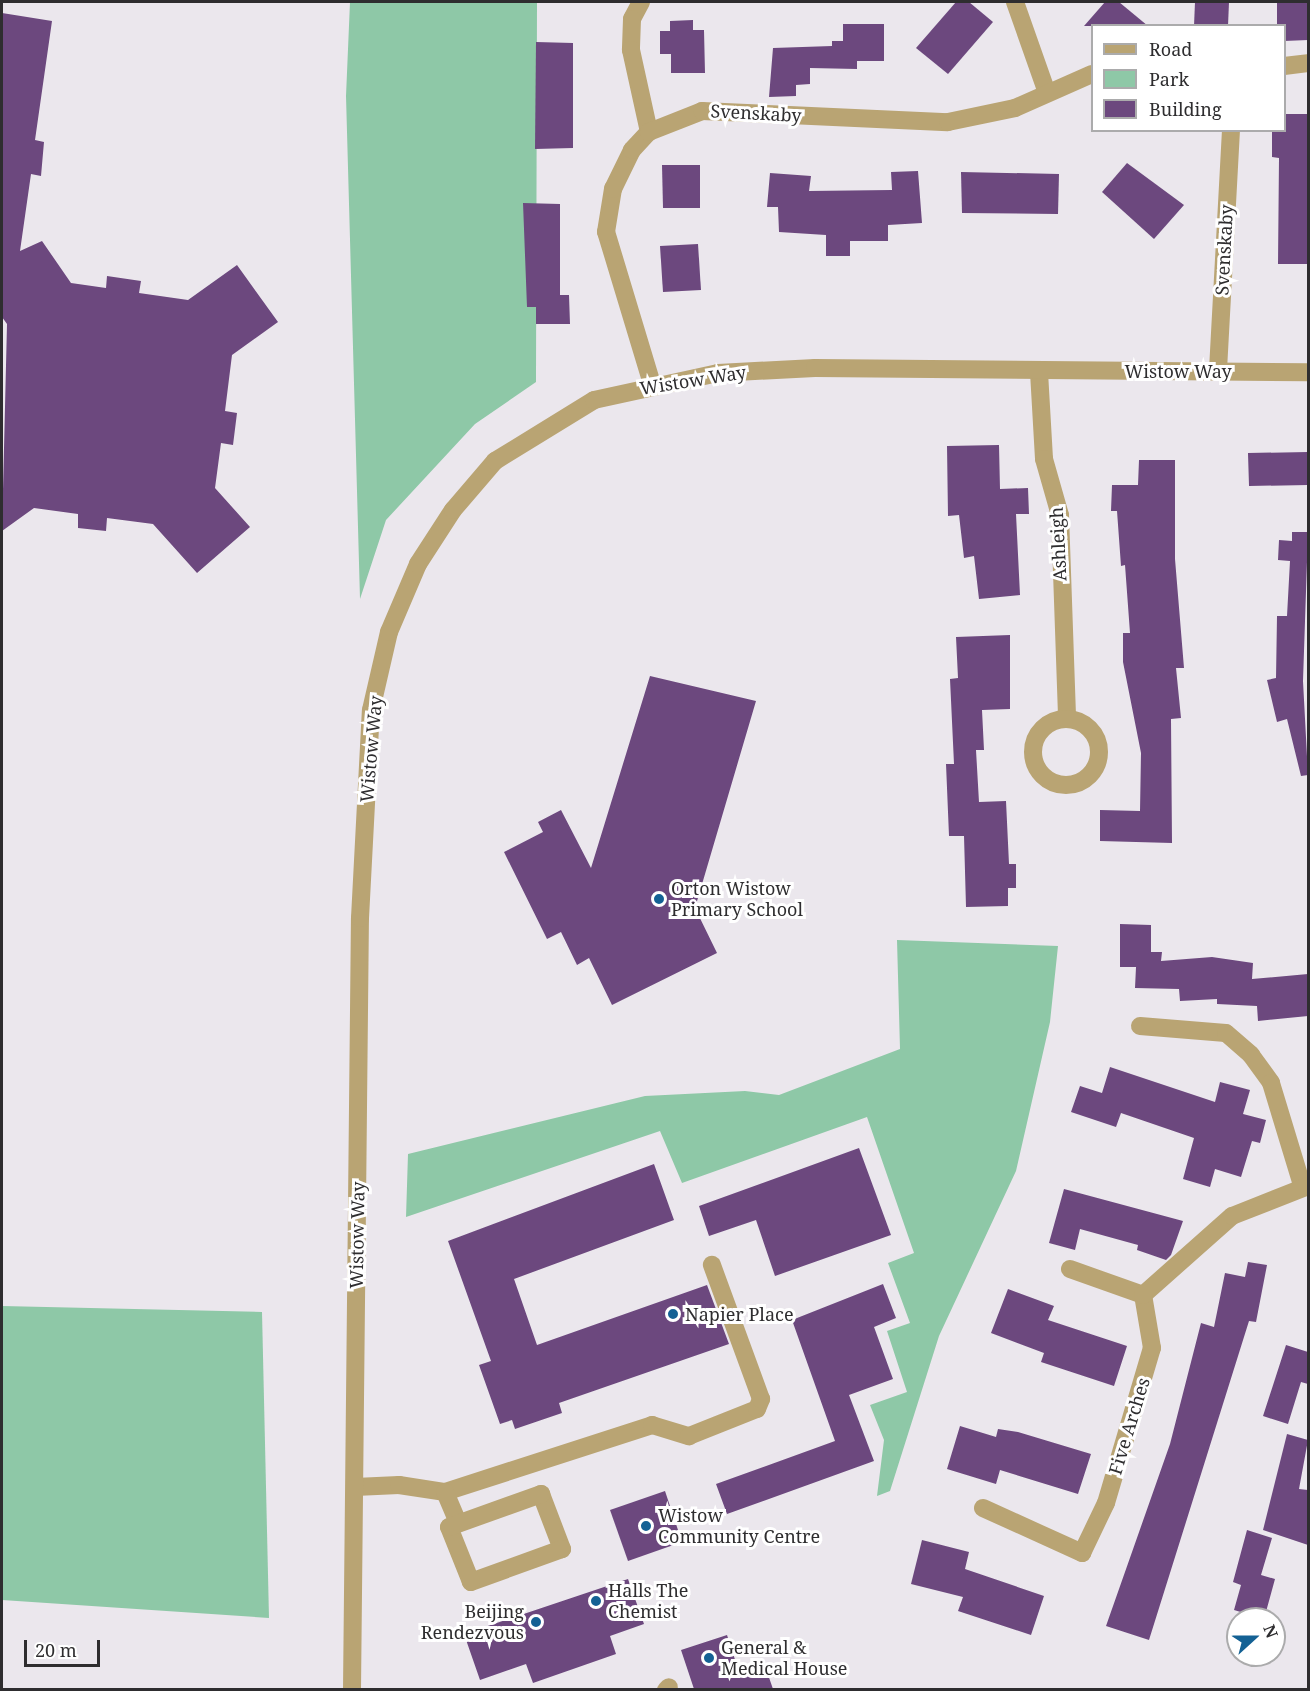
<!DOCTYPE html>
<html>
<head>
<meta charset="utf-8">
<style>
  body { margin:0 }
  #map { position:relative; width:1310px; height:1691px; overflow:hidden; background:#ebe7ed; font-family:"Noto Serif",serif }
  div>[style] { position:absolute }
  .green>* { inset:0; background:#8ec8a7 }
  .building>* { inset:0; background:#6c487e }
  .minor>* { height:18px; margin:-9px; padding:0 9px; transform-origin:9px; border-radius:9px; background:#b9a473 }
  .minor>.ring { margin:-9px; padding:0; box-sizing:content-box; background:none; border:18px solid #b9a473; border-radius:50% }
  .dots>* { width:16px; height:16px; translate:-50% -50%; box-sizing:border-box; border:3px solid #fff; border-radius:50% }
  span { translate:-50% -50%; white-space:nowrap; text-align:center; line-height:1.15; -webkit-text-stroke:6px #fff; paint-order:stroke }
  .street-label { font-size:18px; color:#2e2d2f }
  .poi-label { font-size:18px; color:#2e2d2f }
  .left { translate:0 -50%; text-align:left }
  .right { translate:-100% -50%; text-align:right }
  .frame { position:absolute; inset:0; border:3px solid #2e2d2f; pointer-events:none }
  .legend { position:absolute; left:1091px; top:24px; width:195px; height:108px; box-sizing:border-box; background:#fff; border:2px solid #ababac; margin:0; padding:8px 10px; list-style:none; font-size:18px; color:#2e2d2f }
  .legend li { display:flex; align-items:center; gap:12px; height:30px }
  .legend b { width:30px; border:2px solid #ababac }
  .north { position:absolute; left:1226px; top:1607px; width:60px; height:60px; box-sizing:border-box; background:#fff; border:2px solid #ababac; border-radius:50%; rotate:69deg; font-size:16px; font-weight:700; line-height:24px; text-align:center; color:#2e2d2f }
  .north::after { content:''; display:block; margin:auto; width:21px; height:27px; background:#146194; clip-path:polygon(50% 0,100% 100%,50% 72%,0 100%) }
  .scale { position:absolute; left:24px; top:1640px; width:76px; height:27px; box-sizing:border-box; border:3px solid #2e2d2f; border-top:0; padding-left:8px; font-size:18px; line-height:21px; white-space:nowrap; color:#2e2d2f; -webkit-text-stroke:4px #fff; paint-order:stroke }
</style>
</head>
<body>
<div id="map">
  <div class="green">
    <i style="clip-path:polygon(350px 2px,537px 2px,536px 382px,475px 424px,386px 520px,360px 599px,346px 96px)"></i>
    <i style="clip-path:polygon(897px 940px,1058px 946px,1050px 1022px,1016px 1171px,939px 1336px,890px 1491px,877px 1496px,884px 1440px,870px 1405px,907px 1392px,887px 1331px,910px 1323px,888px 1263px,914px 1253px,867px 1117px,682px 1183px,660px 1131px,406px 1217px,408px 1154px,645px 1096px,745px 1091px,779px 1095px,900px 1049px)"></i>
    <i style="clip-path:polygon(2px 1306px,262px 1312px,269px 1618px,2px 1600px)"></i>
  </div>
  <div class="building">
    <i style="clip-path:polygon(956px 2px,969px 2px,993px 22px,948px 74px,916px 48px)"></i>
    <i style="clip-path:polygon(1105px 2px,1119px 2px,1148px 26px,1084px 26px)"></i>
    <i style="clip-path:polygon(1195px 2px,1229px 2px,1228px 26px,1194px 26px)"></i>
    <i style="clip-path:polygon(1277px 2px,1308px 2px,1308px 40px,1284px 41px,1284px 26px,1277px 26px)"></i>
    <i style="clip-path:polygon(2px 13px,52px 21px,35px 140px,44px 142px,41px 176px,31px 174px,20px 251px,42px 241px,71px 283px,106px 288px,107px 276px,141px 281px,139px 293px,188px 300px,237px 265px,278px 322px,232px 355px,225px 411px,237px 413px,233px 445px,221px 443px,215px 488px,250px 527px,197px 573px,153px 524px,107px 518px,106px 531px,78px 528px,78px 514px,34px 508px,2px 531px,7px 324px,2px 317px)"></i>
    <i style="clip-path:polygon(693px 20px,693px 30px,704px 30px,705px 73px,671px 73px,671px 54px,660px 54px,660px 31px,670px 31px,670px 21px)"></i>
    <i style="clip-path:polygon(843px 24px,884px 24px,884px 61px,857px 61px,857px 69px,810px 68px,810px 84px,796px 85px,796px 96px,769px 97px,773px 48px,832px 46px,832px 41px,843px 41px)"></i>
    <i style="clip-path:polygon(536px 42px,573px 43px,573px 148px,535px 149px)"></i>
    <i style="clip-path:polygon(1284px 114px,1308px 114px,1308px 264px,1278px 264px,1279px 158px,1272px 157px,1272px 130px,1284px 130px)"></i>
    <i style="clip-path:polygon(1127px 163px,1184px 205px,1154px 239px,1102px 192px)"></i>
    <i style="clip-path:polygon(662px 165px,700px 165px,700px 208px,663px 208px)"></i>
    <i style="clip-path:polygon(918px 171px,922px 223px,888px 225px,888px 241px,850px 241px,850px 256px,826px 256px,826px 235px,779px 232px,778px 207px,767px 207px,770px 173px,811px 176px,809px 191px,892px 190px,891px 172px)"></i>
    <i style="clip-path:polygon(961px 172px,1059px 174px,1058px 214px,962px 213px)"></i>
    <i style="clip-path:polygon(523px 203px,560px 204px,560px 295px,569px 295px,570px 324px,536px 324px,536px 307px,527px 307px)"></i>
    <i style="clip-path:polygon(698px 244px,701px 290px,663px 292px,660px 246px)"></i>
    <i style="clip-path:polygon(999px 445px,1000px 489px,1028px 488px,1029px 514px,1016px 514px,1020px 595px,979px 599px,974px 556px,964px 558px,959px 515px,948px 516px,947px 446px)"></i>
    <i style="clip-path:polygon(1308px 452px,1308px 485px,1249px 486px,1248px 453px)"></i>
    <i style="clip-path:polygon(1139px 460px,1175px 460px,1175px 559px,1184px 668px,1176px 668px,1181px 718px,1171px 719px,1172px 843px,1100px 841px,1100px 810px,1140px 811px,1141px 753px,1123px 662px,1123px 633px,1130px 633px,1125px 565px,1121px 566px,1117px 511px,1111px 511px,1112px 485px,1138px 485px)"></i>
    <i style="clip-path:polygon(1292px 532px,1308px 532px,1303px 681px,1308px 775px,1301px 776px,1287px 719px,1277px 722px,1267px 680px,1276px 678px,1277px 616px,1287px 616px,1290px 561px,1278px 560px,1279px 540px,1292px 541px)"></i>
    <i style="clip-path:polygon(1010px 635px,1010px 709px,982px 710px,984px 750px,976px 750px,979px 802px,1006px 801px,1009px 864px,1016px 864px,1016px 888px,1008px 888px,1008px 906px,966px 907px,964px 836px,949px 836px,946px 764px,954px 764px,950px 679px,958px 678px,956px 637px)"></i>
    <i style="clip-path:polygon(650px 676px,756px 701px,695px 908px,717px 953px,612px 1005px,589px 958px,577px 965px,561px 932px,547px 939px,504px 852px,543px 832px,538px 822px,561px 810px,591px 868px)"></i>
    <i style="clip-path:polygon(1120px 924px,1151px 925px,1151px 952px,1162px 952px,1161px 961px,1212px 957px,1253px 963px,1252px 979px,1308px 974px,1308px 1016px,1258px 1021px,1257px 1006px,1217px 1004px,1217px 999px,1180px 1001px,1179px 989px,1135px 988px,1136px 967px,1120px 967px)"></i>
    <i style="clip-path:polygon(1110px 1067px,1215px 1102px,1220px 1082px,1250px 1090px,1243px 1114px,1266px 1120px,1260px 1143px,1252px 1141px,1241px 1177px,1215px 1169px,1210px 1187px,1183px 1179px,1194px 1138px,1121px 1113px,1116px 1127px,1071px 1112px,1080px 1086px,1102px 1093px)"></i>
    <i style="clip-path:polygon(859px 1148px,891px 1235px,775px 1276px,756px 1220px,709px 1236px,699px 1206px)"></i>
    <i style="clip-path:polygon(654px 1164px,674px 1220px,514px 1279px,537px 1345px,707px 1285px,729px 1344px,559px 1403px,562px 1413px,515px 1429px,512px 1420px,500px 1424px,479px 1365px,491px 1361px,448px 1241px)"></i>
    <i style="clip-path:polygon(1064px 1189px,1183px 1221px,1171px 1255px,1166px 1260px,1137px 1250px,1138px 1245px,1080px 1229px,1075px 1250px,1049px 1243px)"></i>
    <i style="clip-path:polygon(1248px 1262px,1267px 1265px,1256px 1322px,1249px 1321px,1149px 1640px,1106px 1626px,1170px 1444px,1201px 1323px,1214px 1327px,1225px 1273px,1245px 1277px)"></i>
    <i style="clip-path:polygon(883px 1284px,896px 1318px,874px 1327px,893px 1379px,849px 1395px,874px 1461px,727px 1514px,716px 1484px,835px 1441px,792px 1320px)"></i>
    <i style="clip-path:polygon(1008px 1289px,1054px 1306px,1048px 1320px,1127px 1346px,1114px 1386px,1041px 1362px,1044px 1353px,991px 1333px)"></i>
    <i style="clip-path:polygon(1286px 1345px,1308px 1352px,1308px 1384px,1301px 1382px,1288px 1424px,1263px 1416px)"></i>
    <i style="clip-path:polygon(960px 1426px,996px 1437px,998px 1429px,1018px 1432px,1091px 1454px,1078px 1494px,1000px 1470px,996px 1484px,947px 1469px)"></i>
    <i style="clip-path:polygon(1287px 1434px,1308px 1440px,1299px 1489px,1308px 1490px,1308px 1545px,1263px 1530px)"></i>
    <i style="clip-path:polygon(665px 1491px,682px 1542px,628px 1561px,610px 1510px)"></i>
    <i style="clip-path:polygon(1247px 1530px,1272px 1538px,1261px 1575px,1275px 1579px,1264px 1619px,1234px 1610px,1241px 1585px,1233px 1582px)"></i>
    <i style="clip-path:polygon(922px 1540px,969px 1552px,965px 1569px,1044px 1596px,1031px 1635px,958px 1611px,963px 1597px,911px 1584px)"></i>
    <i style="clip-path:polygon(628px 1579px,644px 1624px,610px 1636px,616px 1654px,533px 1683px,526px 1664px,480px 1680px,464px 1634px)"></i>
    <i style="clip-path:polygon(727px 1635px,740px 1675px,765px 1666px,773px 1689px,694px 1689px,681px 1650px)"></i>
  </div>
  <div class="minor">
    <i style="left:641px;top:2px;width:19px;rotate:118deg"></i>
    <i style="left:632px;top:19px;width:31px;rotate:92deg"></i>
    <i style="left:631px;top:50px;width:84px;rotate:77.6deg"></i>
    <i style="left:1015px;top:2px;width:96px;rotate:70.6deg"></i>
    <i style="left:1284px;top:66px;width:24px;rotate:-7deg"></i>
    <i style="left:1218px;top:370px;width:240px;rotate:-86.9deg"></i>
    <i style="left:1039px;top:372px;width:87px;rotate:86.7deg"></i>
    <i style="left:1044px;top:459px;width:58px;rotate:74.1deg"></i>
    <i style="left:1060px;top:515px;width:203px;rotate:88deg"></i>
    <i style="left:652px;top:384px;width:159px;rotate:-106.8deg"></i>
    <i style="left:606px;top:232px;width:44px;rotate:-80.8deg"></i>
    <i style="left:613px;top:189px;width:43px;rotate:-64deg"></i>
    <i style="left:632px;top:150px;width:25px;rotate:-47deg"></i>
    <i style="left:649px;top:132px;width:57px;rotate:-21.6deg"></i>
    <i style="left:702px;top:111px;width:246px;rotate:2.6deg"></i>
    <i style="left:948px;top:122px;width:68px;rotate:-11.8deg"></i>
    <i style="left:1015px;top:108px;width:84px;rotate:-23.8deg"></i>
    <i class="ring" style="left:1033px;top:719px;width:48px;height:48px"></i>
    <i style="left:1140px;top:1026px;width:86px;rotate:4.7deg"></i>
    <i style="left:1226px;top:1033px;width:33px;rotate:41deg"></i>
    <i style="left:1251px;top:1055px;width:34px;rotate:54deg"></i>
    <i style="left:1271px;top:1083px;width:107px;rotate:73.1deg"></i>
    <i style="left:1070px;top:1269px;width:77px;rotate:19.6deg"></i>
    <i style="left:355px;top:1487px;width:44px;rotate:-2.6deg"></i>
    <i style="left:399px;top:1485px;width:47px;rotate:8.7deg"></i>
    <i style="left:445px;top:1492px;width:218px;rotate:-17.9deg"></i>
    <i style="left:652px;top:1425px;width:39px;rotate:17deg"></i>
    <i style="left:689px;top:1436px;width:73px;rotate:-21.7deg"></i>
    <i style="left:757px;top:1409px;width:11px;rotate:-68deg"></i>
    <i style="left:761px;top:1399px;width:143px;rotate:-110.1deg"></i>
    <i style="left:445px;top:1492px;width:34px;rotate:67deg"></i>
    <i style="left:541px;top:1494px;width:59px;rotate:69.1deg"></i>
    <i style="left:562px;top:1549px;width:97px;rotate:160.1deg"></i>
    <i style="left:471px;top:1582px;width:59px;rotate:-111.8deg"></i>
    <i style="left:449px;top:1527px;width:98px;rotate:-19.7deg"></i>
    <i style="left:983px;top:1508px;width:109px;rotate:24.4deg"></i>
    <i style="left:1082px;top:1553px;width:55px;rotate:-64.4deg"></i>
    <i style="left:1106px;top:1503px;width:162px;rotate:-73.5deg"></i>
    <i style="left:1152px;top:1348px;width:54px;rotate:-99.6deg"></i>
    <i style="left:1143px;top:1295px;width:119px;rotate:-41.6deg"></i>
    <i style="left:1232px;top:1216px;width:82px;rotate:-21.5deg"></i>
    <i style="left:352px;top:1690px;width:772px;rotate:-89.41deg"></i>
    <i style="left:360px;top:918px;width:208px;rotate:-87deg"></i>
    <i style="left:371px;top:710px;width:80px;rotate:-77deg"></i>
    <i style="left:389px;top:632px;width:74px;rotate:-66.9deg"></i>
    <i style="left:418px;top:564px;width:64px;rotate:-57.1deg"></i>
    <i style="left:453px;top:510px;width:65px;rotate:-49.4deg"></i>
    <i style="left:495px;top:461px;width:116px;rotate:-31.6deg"></i>
    <i style="left:594px;top:400px;width:127px;rotate:-12.3deg"></i>
    <i style="left:718px;top:373px;width:97px;rotate:-3deg"></i>
    <i style="left:815px;top:368px;width:493px;rotate:0.5deg"></i>
    <i style="left:666px;top:1690px;width:4px;rotate:-45deg"></i>
  </div>
  <div class="dots">
    <i style="left:659px;top:899px;background:#146194"></i>
    <i style="left:673px;top:1314px;background:#146194"></i>
    <i style="left:646px;top:1526px;background:#146194"></i>
    <i style="left:596px;top:1601px;background:#146194"></i>
    <i style="left:536px;top:1622px;background:#146194"></i>
    <i style="left:709px;top:1658px;background:#146194"></i>
  </div>
  <div class="street-label">
    <span style="left:756px;top:113px;rotate:3deg">Svenskaby</span>
    <span style="left:1224px;top:250px;rotate:-87deg">Svenskaby</span>
    <span style="left:1178px;top:371px">Wistow Way</span>
    <span style="left:693px;top:380px;rotate:-9deg">Wistow Way</span>
    <span style="left:1058px;top:544px;rotate:-93deg">Ashleigh</span>
    <span style="left:371px;top:749px;rotate:-85deg">Wistow Way</span>
    <span style="left:357px;top:1235px;rotate:-89deg">Wistow Way</span>
    <span style="left:1129px;top:1426px;rotate:-73deg">Five Arches</span>
  </div>
  <div class="poi-label">
    <span class="left" style="left:671px;top:899px">Orton Wistow<br>Primary School</span>
    <span class="left" style="left:685px;top:1314px">Napier Place</span>
    <span class="left" style="left:658px;top:1526px">Wistow<br>Community Centre</span>
    <span class="left" style="left:608px;top:1601px">Halls The<br>Chemist</span>
    <span class="right" style="left:524px;top:1622px">Beijing<br>Rendezvous</span>
    <span class="left" style="left:721px;top:1658px">General &amp;<br>Medical House</span>
  </div>
  <div class="frame"></div>
  <ul class="legend">
  <li><b style="height:8px;background:#b9a473"></b>Road</li>
  <li><b style="height:16px;background:#8ec8a7"></b>Park</li>
  <li><b style="height:16px;background:#6c487e"></b>Building</li>
  </ul>
  <div class="north">N</div>
  <div class="scale">20 m</div>
</div>
</body>
</html>
